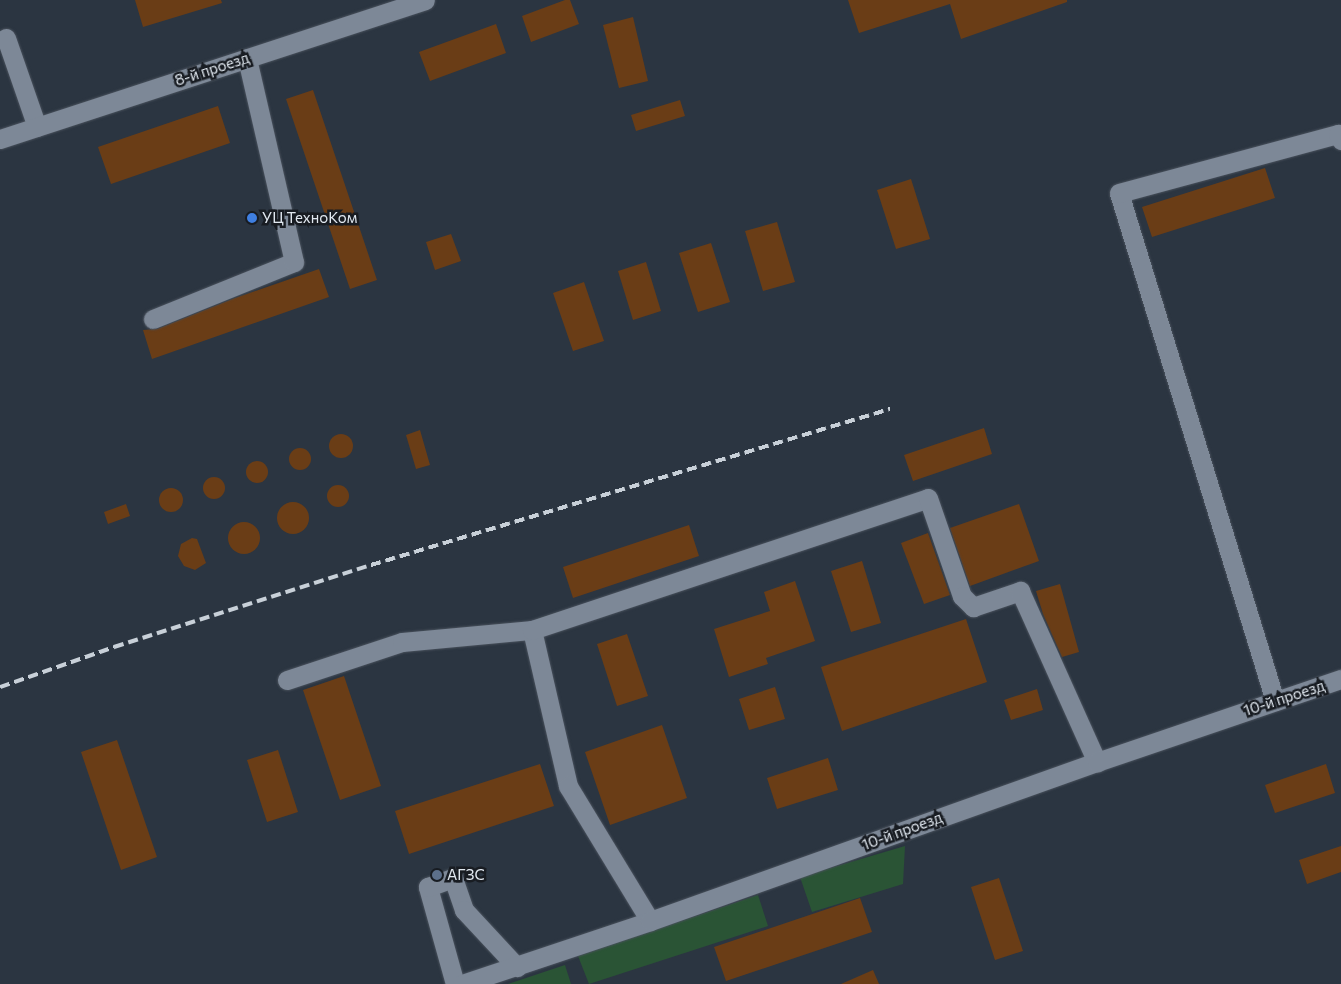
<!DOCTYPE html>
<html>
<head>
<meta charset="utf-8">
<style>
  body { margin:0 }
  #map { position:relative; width:1341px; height:984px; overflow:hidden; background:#2b3541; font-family:Commissioner,sans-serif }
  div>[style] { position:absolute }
  .green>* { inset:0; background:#2a5435 }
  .building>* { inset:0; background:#6a3d16 }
  .round { border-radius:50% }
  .roads { filter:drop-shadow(0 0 1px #49515c) drop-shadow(0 0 1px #49515c) }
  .minor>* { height:19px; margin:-9.5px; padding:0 9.5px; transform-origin:9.5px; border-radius:9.5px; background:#7d8897 }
  .rail>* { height:4px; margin-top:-2px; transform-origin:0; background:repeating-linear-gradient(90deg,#c8d0d8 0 10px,transparent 0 15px) }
  .dots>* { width:14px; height:14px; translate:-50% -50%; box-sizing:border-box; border:2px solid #181c22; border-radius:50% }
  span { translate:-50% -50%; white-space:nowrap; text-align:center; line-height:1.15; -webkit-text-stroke:5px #181c22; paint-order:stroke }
  .street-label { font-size:15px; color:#e1e8f0 }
  .poi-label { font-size:15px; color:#e1e8f0 }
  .left { translate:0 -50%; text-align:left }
</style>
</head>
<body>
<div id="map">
  <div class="green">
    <i style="clip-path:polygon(905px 846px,903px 884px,812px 912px,800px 877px)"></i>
    <i style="clip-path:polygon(758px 895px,768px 926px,589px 984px,578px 956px)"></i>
    <i style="clip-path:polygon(565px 965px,571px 984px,508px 984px)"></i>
  </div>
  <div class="building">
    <i style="clip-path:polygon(135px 0,221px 0,222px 3px,143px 27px)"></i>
    <i style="clip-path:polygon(565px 0,570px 0,579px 24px,531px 42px,522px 16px)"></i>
    <i style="clip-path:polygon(848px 0,1067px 0,1067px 2px,961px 39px,950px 4px,859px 33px)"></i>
    <i style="clip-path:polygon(633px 17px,648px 81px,619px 88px,603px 25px)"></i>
    <i style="clip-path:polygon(496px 24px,506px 53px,430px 81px,419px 52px)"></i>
    <i style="clip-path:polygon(313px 90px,377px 280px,350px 289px,286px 99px)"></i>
    <i style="clip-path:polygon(680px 100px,685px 116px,636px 131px,631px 115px)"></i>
    <i style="clip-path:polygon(218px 106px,230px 143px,111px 184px,98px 147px)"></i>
    <i style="clip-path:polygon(1265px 168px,1275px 198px,1152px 237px,1142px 207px)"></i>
    <i style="clip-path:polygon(911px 179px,930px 239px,896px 249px,877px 190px)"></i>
    <i style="clip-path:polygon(777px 222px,795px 282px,763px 291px,745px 231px)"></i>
    <i style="clip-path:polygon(451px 234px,461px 261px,435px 270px,426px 242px)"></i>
    <i style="clip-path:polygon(711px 243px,730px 302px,698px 312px,679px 253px)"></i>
    <i style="clip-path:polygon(646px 262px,661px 311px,633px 320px,618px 271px)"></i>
    <i style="clip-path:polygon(319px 269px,329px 297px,152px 359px,143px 330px,157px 329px,235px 298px)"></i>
    <i style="clip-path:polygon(584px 282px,604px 341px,573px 351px,553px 293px)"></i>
    <i style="clip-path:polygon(984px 428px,992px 454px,913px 481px,904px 455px)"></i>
    <i style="clip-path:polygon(420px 430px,430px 465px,416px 469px,406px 435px)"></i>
    <i class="round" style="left:329px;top:434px;width:24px;height:24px"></i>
    <i class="round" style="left:289px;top:448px;width:22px;height:22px"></i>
    <i class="round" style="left:246px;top:461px;width:22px;height:22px"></i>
    <i class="round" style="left:203px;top:477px;width:22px;height:22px"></i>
    <i class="round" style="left:327px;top:485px;width:22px;height:22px"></i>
    <i class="round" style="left:159px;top:488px;width:24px;height:24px"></i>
    <i class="round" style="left:277px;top:502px;width:32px;height:32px"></i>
    <i style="clip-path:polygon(126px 504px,130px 516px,108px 524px,104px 512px)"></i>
    <i style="clip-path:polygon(1019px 504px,1039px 561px,970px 586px,950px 528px)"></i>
    <i class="round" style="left:228px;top:522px;width:32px;height:32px"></i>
    <i style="clip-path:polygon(689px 525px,699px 556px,573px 598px,563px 567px)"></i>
    <i style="clip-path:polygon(928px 533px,950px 595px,924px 604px,901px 543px)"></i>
    <i style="clip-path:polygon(192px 538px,197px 539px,206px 563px,195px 570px,184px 566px,178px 556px,181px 544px)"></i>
    <i style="clip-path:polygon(862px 561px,881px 623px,851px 632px,831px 571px)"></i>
    <i style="clip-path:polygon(795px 581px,815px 641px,766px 658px,768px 664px,729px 677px,714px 629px,770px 611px,764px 592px)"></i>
    <i style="clip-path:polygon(1060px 584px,1079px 652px,1062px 657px,1043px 614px,1036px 591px)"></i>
    <i style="clip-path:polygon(966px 619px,987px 682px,842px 731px,821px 667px)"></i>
    <i style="clip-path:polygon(627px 634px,648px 696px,617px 706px,597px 644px)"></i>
    <i style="clip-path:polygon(344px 676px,381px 786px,340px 800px,303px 690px)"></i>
    <i style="clip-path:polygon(775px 687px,785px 719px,749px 730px,739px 699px)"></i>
    <i style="clip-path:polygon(1037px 689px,1043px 710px,1011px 720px,1004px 700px)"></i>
    <i style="clip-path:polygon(662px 725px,687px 798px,610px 825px,585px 752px)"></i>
    <i style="clip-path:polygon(117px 740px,157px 857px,121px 870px,81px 752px)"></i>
    <i style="clip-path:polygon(278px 750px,298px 812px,267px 822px,247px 760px)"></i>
    <i style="clip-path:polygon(828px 758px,838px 790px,777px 809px,767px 778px)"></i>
    <i style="clip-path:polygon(540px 764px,554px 806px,409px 854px,395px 811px)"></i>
    <i style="clip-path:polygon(1326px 764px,1335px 793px,1275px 813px,1265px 785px)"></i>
    <i style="clip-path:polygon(1341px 846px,1341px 872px,1307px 884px,1299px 860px)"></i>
    <i style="clip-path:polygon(999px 878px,1023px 951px,995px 960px,971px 887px)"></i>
    <i style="clip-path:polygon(860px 898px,872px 932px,726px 981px,714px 947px)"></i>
    <i style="clip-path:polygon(873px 970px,879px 984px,841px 984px)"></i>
  </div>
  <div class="roads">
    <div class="minor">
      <i style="left:6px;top:38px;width:94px;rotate:70.8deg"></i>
      <i style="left:0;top:139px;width:447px;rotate:-18.1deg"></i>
      <i style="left:153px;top:319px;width:152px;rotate:-22deg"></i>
      <i style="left:294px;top:262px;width:209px;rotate:-103deg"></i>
      <i style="left:532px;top:630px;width:160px;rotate:77deg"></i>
      <i style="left:568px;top:786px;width:158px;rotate:58.7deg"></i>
      <i style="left:287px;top:680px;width:121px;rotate:-18.3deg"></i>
      <i style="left:402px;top:642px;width:131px;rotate:-5.3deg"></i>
      <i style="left:532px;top:630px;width:417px;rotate:-18.4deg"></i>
      <i style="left:928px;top:498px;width:104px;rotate:70.9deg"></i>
      <i style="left:962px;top:596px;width:16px;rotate:45deg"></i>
      <i style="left:973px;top:607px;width:50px;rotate:-18.8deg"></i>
      <i style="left:1020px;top:591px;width:188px;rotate:65.8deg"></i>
      <i style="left:1275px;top:701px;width:531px;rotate:-107.07deg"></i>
      <i style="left:1119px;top:193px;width:227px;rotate:-15.1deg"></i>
      <i style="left:1338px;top:134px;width:7px;rotate:63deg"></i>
      <i style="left:455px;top:984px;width:101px;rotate:-105.6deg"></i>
      <i style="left:428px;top:887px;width:27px;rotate:-20deg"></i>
      <i style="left:453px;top:878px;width:34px;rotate:71deg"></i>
      <i style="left:464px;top:910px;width:78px;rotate:47.1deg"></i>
      <i style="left:462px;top:984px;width:198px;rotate:-18.5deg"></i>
      <i style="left:650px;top:921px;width:474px;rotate:-19.6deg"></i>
      <i style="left:1097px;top:762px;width:258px;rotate:-18.8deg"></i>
    </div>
  </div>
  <div class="rail">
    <i style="left:0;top:687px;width:121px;rotate:-19.3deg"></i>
    <i style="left:114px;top:647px;width:270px;rotate:-17.7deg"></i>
    <i style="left:371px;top:565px;width:542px;rotate:-16.73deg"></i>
  </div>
  <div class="dots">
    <i style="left:252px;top:218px;background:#3f7fe0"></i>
    <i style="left:437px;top:875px;background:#5c6f8a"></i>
  </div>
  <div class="street-label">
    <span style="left:212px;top:69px;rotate:-18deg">8-й проезд</span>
    <span style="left:1284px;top:698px;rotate:-18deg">10-й проезд</span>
    <span style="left:902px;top:831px;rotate:-20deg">10-й проезд</span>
  </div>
  <div class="poi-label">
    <span class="left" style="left:262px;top:218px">УЦ ТехноКом</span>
    <span class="left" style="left:447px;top:875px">АГЗС</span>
  </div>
</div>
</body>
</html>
